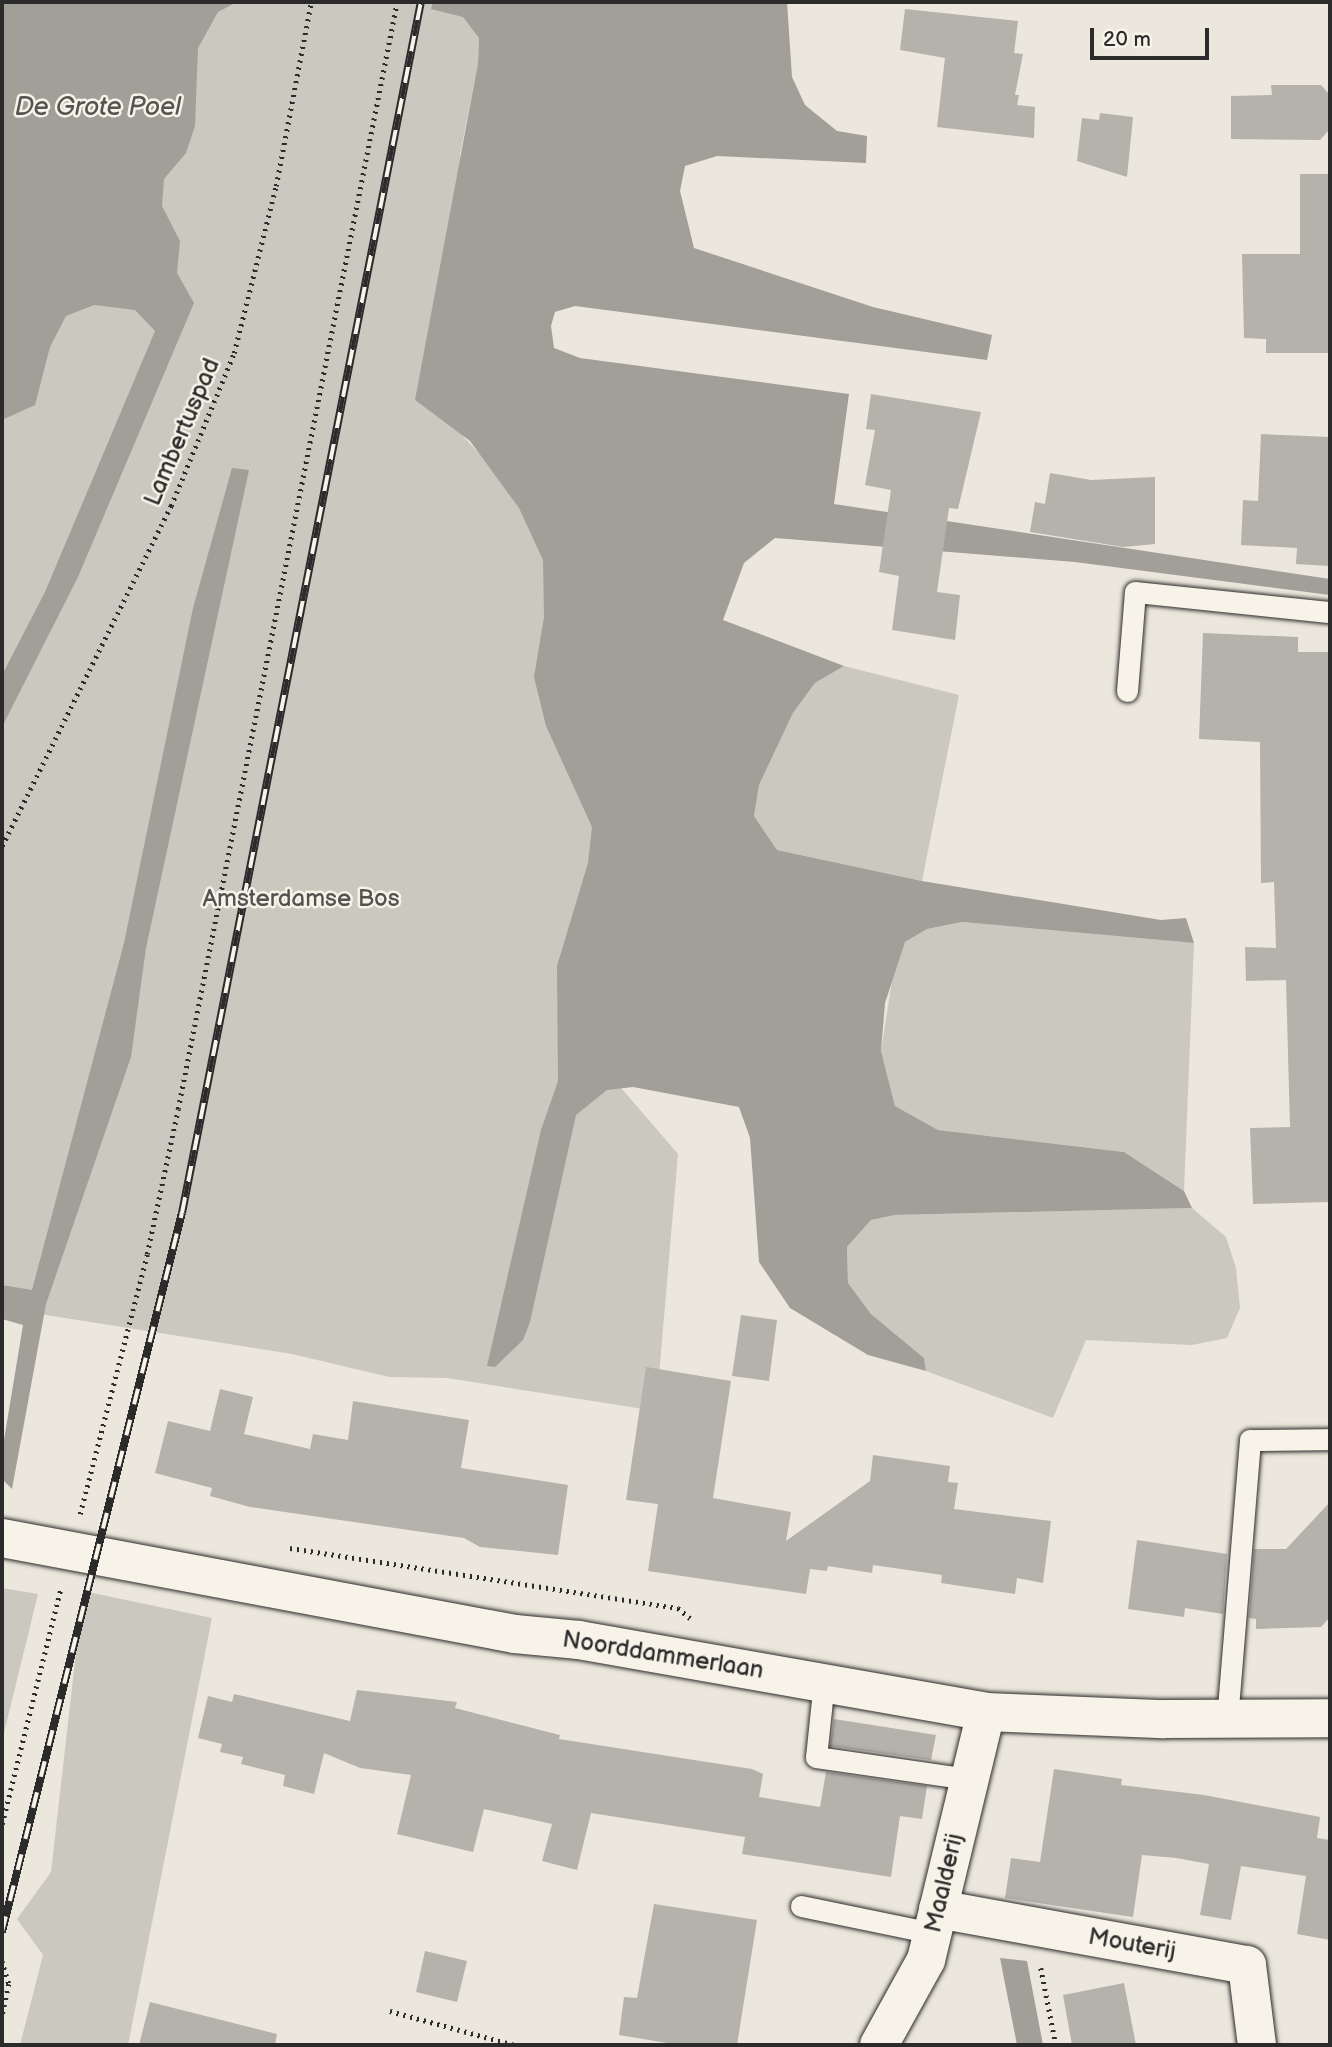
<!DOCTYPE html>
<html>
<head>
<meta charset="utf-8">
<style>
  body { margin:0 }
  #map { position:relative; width:1332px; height:2047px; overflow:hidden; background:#ebe7dd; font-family:"Balsamiq Sans",sans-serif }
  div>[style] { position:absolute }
  .green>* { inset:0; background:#cbc8bf }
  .water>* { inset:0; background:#a29f98 }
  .building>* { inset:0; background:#b5b2ab }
  .path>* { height:4.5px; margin-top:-2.25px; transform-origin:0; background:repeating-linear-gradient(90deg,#2b2b2b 0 2px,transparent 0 7px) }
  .roads { filter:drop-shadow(0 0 2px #2b2b2b) drop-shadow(0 0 2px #2b2b2b) }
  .lane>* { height:21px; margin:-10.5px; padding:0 10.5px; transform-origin:10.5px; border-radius:10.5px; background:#f7f3e8 }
  .street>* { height:38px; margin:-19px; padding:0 19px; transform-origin:19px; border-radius:19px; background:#f7f3e8 }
  .secondary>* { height:38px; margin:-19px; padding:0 19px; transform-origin:19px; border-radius:19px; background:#f7f3e8 }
  .rail>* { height:8px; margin-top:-4px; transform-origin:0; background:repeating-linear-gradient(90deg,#f7f3e8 0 16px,#2b2b2b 0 32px); box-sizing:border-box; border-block:2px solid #2b2b2b }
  span { translate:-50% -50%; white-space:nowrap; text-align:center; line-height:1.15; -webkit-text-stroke:5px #f7f3e8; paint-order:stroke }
  .street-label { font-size:24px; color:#2b2b2b }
  .park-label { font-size:24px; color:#535250 }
  .water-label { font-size:26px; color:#555451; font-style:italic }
  .frame { position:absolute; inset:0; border:4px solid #2b2b2b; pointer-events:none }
  .scale { position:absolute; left:1090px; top:28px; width:119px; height:32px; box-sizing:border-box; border:4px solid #2b2b2b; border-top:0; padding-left:9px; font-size:21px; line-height:24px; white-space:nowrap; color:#2b2b2b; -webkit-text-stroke:5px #f7f3e8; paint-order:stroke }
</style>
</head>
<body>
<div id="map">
  <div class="green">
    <i style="clip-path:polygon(2px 2px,457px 2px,479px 38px,478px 63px,460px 155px,460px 433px,582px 563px,607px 890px,579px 1039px,678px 1154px,656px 1411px,447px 1378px,389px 1377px,292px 1354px,2px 1308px)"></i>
    <i style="clip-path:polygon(844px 666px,959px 695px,922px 881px,777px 850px,754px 816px,759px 785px,793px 713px,815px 683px)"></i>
    <i style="clip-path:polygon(962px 922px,1194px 943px,1184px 1191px,1124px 1152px,938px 1130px,895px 1106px,881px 1051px,893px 974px,905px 942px,927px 929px)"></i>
    <i style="clip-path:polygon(1192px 1208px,1226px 1237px,1236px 1268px,1240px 1308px,1227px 1338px,1192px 1345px,1086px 1340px,1053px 1418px,926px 1371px,924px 1358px,871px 1314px,848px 1283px,847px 1247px,871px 1220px,895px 1215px)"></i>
    <i style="clip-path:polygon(2px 1588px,38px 1594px,2px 1741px)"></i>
    <i style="clip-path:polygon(83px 1591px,212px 1618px,128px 2045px,20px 2045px,43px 1955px,17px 1919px,51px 1872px)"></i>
  </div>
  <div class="water">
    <i style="clip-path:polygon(2px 2px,237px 2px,218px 12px,198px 48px,195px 126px,186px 153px,164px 179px,162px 206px,180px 241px,177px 273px,194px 303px,78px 577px,2px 727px,2px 675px,45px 592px,155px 331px,135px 310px,94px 305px,66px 316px,50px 347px,35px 405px,2px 420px)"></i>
    <i style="clip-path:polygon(433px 2px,787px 2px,792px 77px,805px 105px,837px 131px,867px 136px,866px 163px,717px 156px,685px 166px,680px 191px,694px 248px,873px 307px,992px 335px,987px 360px,575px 306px,555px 312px,551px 326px,554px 348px,580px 358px,849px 394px,834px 504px,1330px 579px,1330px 595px,1075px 562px,775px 538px,744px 563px,723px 620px,844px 666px,815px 683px,793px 713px,759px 785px,754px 816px,777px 850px,922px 881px,1161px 920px,1186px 918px,1194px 943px,962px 922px,927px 929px,905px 942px,885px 1003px,881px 1051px,895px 1106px,938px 1130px,1124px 1152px,1184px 1191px,1192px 1208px,895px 1215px,871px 1220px,847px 1247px,848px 1283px,871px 1314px,924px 1358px,926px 1371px,868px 1355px,790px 1308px,759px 1262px,750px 1138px,739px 1107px,633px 1087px,607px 1090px,576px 1115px,530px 1322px,523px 1340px,495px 1367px,487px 1366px,541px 1130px,558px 1081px,557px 966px,588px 863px,592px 827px,546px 726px,534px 677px,544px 617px,543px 560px,519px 508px,470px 441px,415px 400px,478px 63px,479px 38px,463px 17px,431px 9px)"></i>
    <i style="clip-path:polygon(232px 468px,249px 470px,146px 948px,131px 1057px,46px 1304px,12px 1489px,2px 1479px,2px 1452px,23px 1325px,2px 1319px,2px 1285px,32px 1290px,124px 943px,193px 608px)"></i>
    <i style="clip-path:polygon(1000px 1958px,1027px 1961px,1043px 2045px,1017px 2045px)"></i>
  </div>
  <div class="building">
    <i style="clip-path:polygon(905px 9px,1018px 21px,1014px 53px,1023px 54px,1015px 95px,1019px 95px,1017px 105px,1035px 107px,1034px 138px,937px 127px,945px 58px,900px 50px)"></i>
    <i style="clip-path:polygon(1271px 85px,1321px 85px,1329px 94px,1329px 130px,1320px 140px,1231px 139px,1231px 96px,1272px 95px)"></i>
    <i style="clip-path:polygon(1100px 113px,1133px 117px,1127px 177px,1077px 161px,1082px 118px,1099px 120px)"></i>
    <i style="clip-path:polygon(1300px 174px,1330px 174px,1330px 353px,1266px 353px,1266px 339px,1244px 338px,1242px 254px,1300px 254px)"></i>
    <i style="clip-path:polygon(871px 394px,981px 412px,958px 509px,949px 508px,937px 592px,960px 595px,955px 640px,892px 630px,899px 576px,879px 572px,891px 490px,865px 485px,875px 430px,866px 429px)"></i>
    <i style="clip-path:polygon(1261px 434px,1330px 437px,1330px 566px,1296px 564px,1297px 548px,1241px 545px,1243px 500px,1258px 501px)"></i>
    <i style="clip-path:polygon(1050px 473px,1091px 480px,1155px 477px,1155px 544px,1123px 547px,1030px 532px,1035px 502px,1045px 504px)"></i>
    <i style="clip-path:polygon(1203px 633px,1298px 637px,1298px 652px,1330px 652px,1330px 1202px,1253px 1204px,1250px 1128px,1290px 1127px,1286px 980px,1246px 981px,1245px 947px,1276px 948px,1274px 882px,1261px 883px,1260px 742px,1199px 739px)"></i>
    <i style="clip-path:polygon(741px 1315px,777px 1320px,769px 1381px,732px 1376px)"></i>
    <i style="clip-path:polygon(646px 1367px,731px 1381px,713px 1498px,791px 1512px,786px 1541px,870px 1481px,873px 1455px,950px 1466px,948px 1482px,958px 1483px,954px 1509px,1051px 1521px,1043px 1583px,1017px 1578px,1015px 1594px,941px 1583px,942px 1575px,873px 1565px,872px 1573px,828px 1566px,827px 1571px,810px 1569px,806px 1594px,648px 1571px,658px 1504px,626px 1500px)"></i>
    <i style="clip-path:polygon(220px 1389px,253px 1397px,244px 1434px,310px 1449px,313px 1434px,348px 1440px,353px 1401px,469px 1420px,461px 1468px,568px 1485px,558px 1555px,480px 1547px,464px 1538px,250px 1507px,210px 1496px,212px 1488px,155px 1473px,168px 1421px,210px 1431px)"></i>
    <i style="clip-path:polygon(1330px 1502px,1330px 1617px,1321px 1627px,1256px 1629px,1256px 1619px,1249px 1618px,1254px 1549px,1286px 1549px)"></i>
    <i style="clip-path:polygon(1137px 1540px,1227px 1554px,1223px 1614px,1185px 1608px,1184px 1617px,1128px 1609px)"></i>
    <i style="clip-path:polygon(357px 1690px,457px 1702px,455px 1708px,560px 1735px,559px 1739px,752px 1769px,763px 1774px,759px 1797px,820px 1807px,826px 1772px,927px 1786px,922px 1819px,900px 1816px,891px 1877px,742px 1854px,745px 1837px,591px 1813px,577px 1870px,542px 1861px,552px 1824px,484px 1809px,473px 1852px,397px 1834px,411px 1775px,360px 1768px,324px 1753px,314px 1794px,283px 1786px,285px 1775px,241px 1764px,243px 1757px,220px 1752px,222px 1744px,198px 1738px,208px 1696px,232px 1702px,234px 1694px,350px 1721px)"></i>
    <i style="clip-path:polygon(834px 1719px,936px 1735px,931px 1760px,830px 1746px)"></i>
    <i style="clip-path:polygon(1054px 1769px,1122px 1779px,1121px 1785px,1204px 1795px,1320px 1817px,1317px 1838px,1330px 1840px,1330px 1940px,1297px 1934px,1306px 1876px,1241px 1866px,1231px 1920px,1200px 1915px,1209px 1864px,1176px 1858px,1142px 1855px,1133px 1917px,1005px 1898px,1011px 1858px,1040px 1862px)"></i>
    <i style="clip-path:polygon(654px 1904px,757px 1920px,737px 2045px,679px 2045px,619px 2035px,624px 1997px,637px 1998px)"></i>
    <i style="clip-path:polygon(425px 1951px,467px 1961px,457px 2002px,416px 1992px)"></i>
    <i style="clip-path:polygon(1124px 1983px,1136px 2045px,1072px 2045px,1063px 1995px)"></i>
    <i style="clip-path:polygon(150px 2002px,277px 2034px,275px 2045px,139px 2045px)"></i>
  </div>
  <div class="path">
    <i style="left:2px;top:846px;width:380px;rotate:-63.6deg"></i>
    <i style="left:171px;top:506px;width:165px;rotate:-67.6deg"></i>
    <i style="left:234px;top:353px;width:172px;rotate:-75.9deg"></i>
    <i style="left:276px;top:186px;width:187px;rotate:-79.2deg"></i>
    <i style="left:80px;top:1514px;width:268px;rotate:-75.5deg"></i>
    <i style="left:147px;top:1254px;width:148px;rotate:-77.9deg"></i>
    <i style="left:178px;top:1109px;width:1128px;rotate:-78.81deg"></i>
    <i style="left:290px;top:1548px;width:393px;rotate:8.8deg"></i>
    <i style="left:678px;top:1608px;width:16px;rotate:40deg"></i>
    <i style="left:2px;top:1824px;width:244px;rotate:-76deg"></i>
    <i style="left:2px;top:1961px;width:24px;rotate:73deg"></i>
    <i style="left:9px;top:1984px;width:34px;rotate:102deg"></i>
    <i style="left:1041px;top:1968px;width:78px;rotate:79deg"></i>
    <i style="left:390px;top:2011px;width:129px;rotate:15.3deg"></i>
  </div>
  <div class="roads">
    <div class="lane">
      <i style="left:1127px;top:691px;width:99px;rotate:-85.4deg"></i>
      <i style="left:1135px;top:592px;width:196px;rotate:5.9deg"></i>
      <i style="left:824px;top:1681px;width:76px;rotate:96deg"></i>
      <i style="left:816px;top:1757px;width:155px;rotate:8.2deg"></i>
      <i style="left:1227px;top:1720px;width:281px;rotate:-85.3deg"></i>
      <i style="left:1250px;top:1440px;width:80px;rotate:-0.7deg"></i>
      <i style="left:801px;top:1906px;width:134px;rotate:11.6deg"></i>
    </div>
    <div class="street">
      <i style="left:938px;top:1909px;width:314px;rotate:10.3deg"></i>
      <i style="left:1247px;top:1965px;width:81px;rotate:82.9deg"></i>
      <i style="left:879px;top:2045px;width:97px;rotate:-61.1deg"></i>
      <i style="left:926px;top:1960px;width:255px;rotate:-76.4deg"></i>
    </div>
    <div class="secondary">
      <i style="left:2px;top:1538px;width:522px;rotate:10.6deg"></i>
      <i style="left:515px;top:1634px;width:64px;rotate:5.4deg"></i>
      <i style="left:579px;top:1640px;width:413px;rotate:10deg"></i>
      <i style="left:986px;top:1712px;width:178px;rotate:2.3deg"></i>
      <i style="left:1164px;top:1719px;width:166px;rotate:-0.3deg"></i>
    </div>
  </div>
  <div class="rail">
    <i style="left:2px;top:1932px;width:741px;rotate:-75.95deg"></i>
    <i style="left:182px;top:1213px;width:1234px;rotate:-78.84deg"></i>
  </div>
  <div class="street-label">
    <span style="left:182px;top:432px;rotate:-67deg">Lambertuspad</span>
    <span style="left:663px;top:1655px;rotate:9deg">Noorddammerlaan</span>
    <span style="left:944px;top:1883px;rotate:-77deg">Maalderij</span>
    <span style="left:1132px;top:1944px;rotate:10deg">Mouterij</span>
  </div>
  <div class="park-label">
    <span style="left:301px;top:899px">Amsterdamse Bos</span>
  </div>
  <div class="water-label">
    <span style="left:98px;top:108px">De Grote Poel</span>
  </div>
  <div class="frame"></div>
  <div class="scale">20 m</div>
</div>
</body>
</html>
